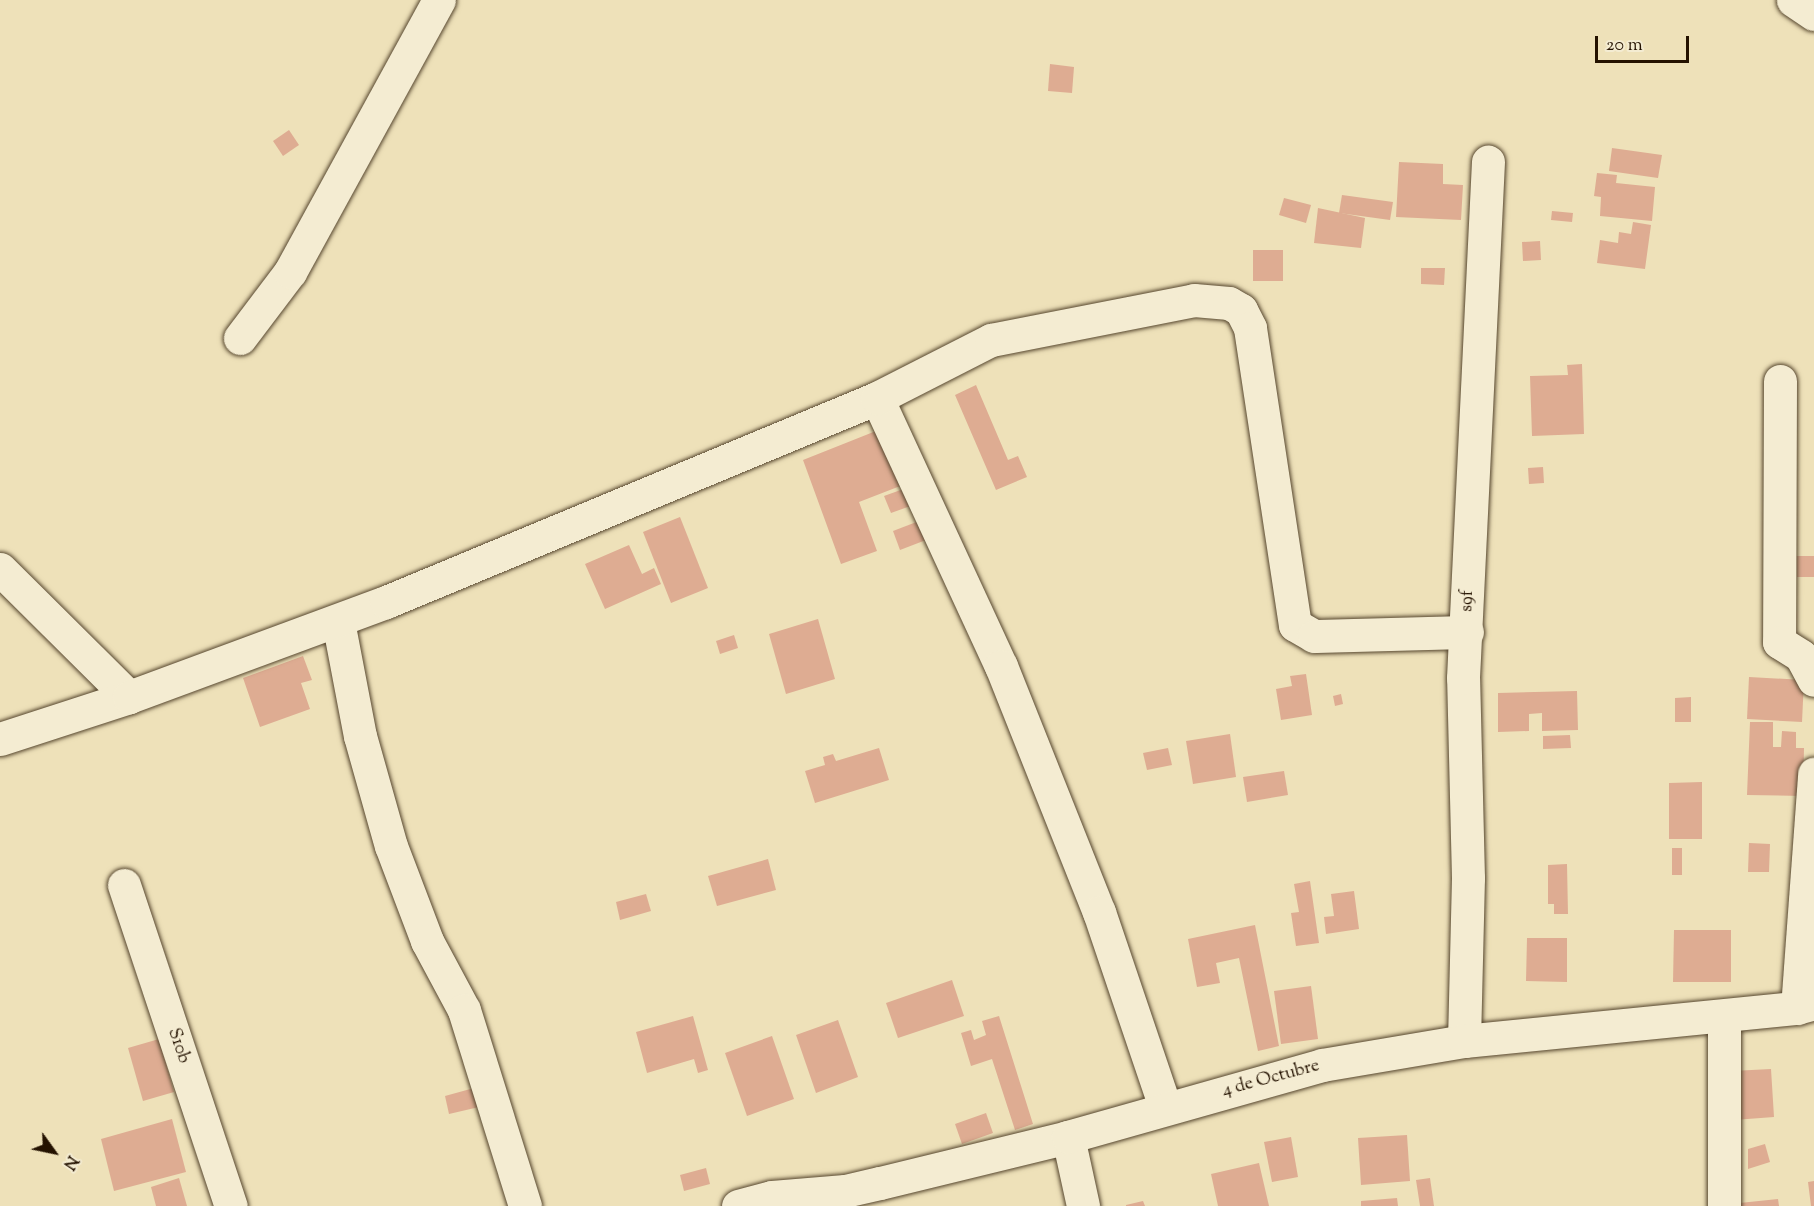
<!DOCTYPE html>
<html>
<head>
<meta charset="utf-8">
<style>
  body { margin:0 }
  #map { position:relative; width:1814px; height:1206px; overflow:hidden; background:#eee1b9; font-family:"Sorts Mill Goudy",serif }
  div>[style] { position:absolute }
  .building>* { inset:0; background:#deac92 }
  .roads { filter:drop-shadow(0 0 2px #56462e) drop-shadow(0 0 2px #56462e) }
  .minor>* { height:33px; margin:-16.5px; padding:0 16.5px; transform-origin:16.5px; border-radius:16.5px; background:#f4ecd2 }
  span { translate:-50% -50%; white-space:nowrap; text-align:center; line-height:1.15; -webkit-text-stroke:4.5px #f4ecd2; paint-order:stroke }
  .street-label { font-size:18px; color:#241200 }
  .north { position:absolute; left:24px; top:1122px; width:60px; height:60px; -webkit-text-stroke:4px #f4ecd2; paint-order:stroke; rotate:123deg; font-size:16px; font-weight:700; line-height:24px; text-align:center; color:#241200 }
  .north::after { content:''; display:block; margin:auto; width:21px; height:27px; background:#241200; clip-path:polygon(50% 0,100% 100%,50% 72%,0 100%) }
  .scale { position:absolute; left:1595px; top:36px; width:94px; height:27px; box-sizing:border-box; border:3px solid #241200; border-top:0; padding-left:8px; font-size:18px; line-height:21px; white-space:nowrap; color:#241200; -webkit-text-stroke:4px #f4ecd2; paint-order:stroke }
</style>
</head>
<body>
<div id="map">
  <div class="building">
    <i style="clip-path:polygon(1050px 64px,1074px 67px,1072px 93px,1048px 91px)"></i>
    <i style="clip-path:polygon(289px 130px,299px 145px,283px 156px,273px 141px)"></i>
    <i style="clip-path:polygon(1612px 148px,1662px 155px,1658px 178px,1609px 171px)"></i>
    <i style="clip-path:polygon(1399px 162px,1443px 164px,1443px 184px,1463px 185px,1461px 220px,1396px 217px)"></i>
    <i style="clip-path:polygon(1597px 173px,1617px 175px,1616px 183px,1655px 187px,1652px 221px,1600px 216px,1601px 197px,1594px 196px)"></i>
    <i style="clip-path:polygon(1342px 195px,1393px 202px,1390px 220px,1339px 213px)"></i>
    <i style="clip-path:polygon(1284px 198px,1311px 205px,1306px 223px,1279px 215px)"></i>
    <i style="clip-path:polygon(1318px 208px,1365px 218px,1361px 248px,1314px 243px)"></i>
    <i style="clip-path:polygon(1552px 211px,1573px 213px,1572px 222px,1551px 220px)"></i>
    <i style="clip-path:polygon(1633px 222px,1651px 225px,1645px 269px,1597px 263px,1600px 240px,1618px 243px,1619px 232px,1631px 234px)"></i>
    <i style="clip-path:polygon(1540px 241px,1541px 260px,1523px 261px,1522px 242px)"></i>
    <i style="clip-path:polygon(1253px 250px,1283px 250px,1283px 281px,1253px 281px)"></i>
    <i style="clip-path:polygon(1421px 268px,1445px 268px,1444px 285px,1421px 284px)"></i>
    <i style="clip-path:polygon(1582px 364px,1584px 434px,1532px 436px,1530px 376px,1568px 375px,1567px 365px)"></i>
    <i style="clip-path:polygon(976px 385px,1008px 460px,1018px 456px,1027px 477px,996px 490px,955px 395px)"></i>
    <i style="clip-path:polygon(886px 427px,908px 483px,859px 502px,877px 551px,841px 564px,803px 460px)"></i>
    <i style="clip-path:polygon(1543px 467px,1544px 483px,1529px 484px,1528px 468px)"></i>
    <i style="clip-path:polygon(909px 487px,916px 504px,891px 513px,884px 496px)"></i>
    <i style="clip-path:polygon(680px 517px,708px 588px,671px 603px,643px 532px)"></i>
    <i style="clip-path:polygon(919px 521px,926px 540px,900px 550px,893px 531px)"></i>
    <i style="clip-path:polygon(629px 545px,642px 574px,654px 568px,661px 584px,605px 609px,585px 564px)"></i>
    <i style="clip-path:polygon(1796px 556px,1814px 556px,1814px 577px,1797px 577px)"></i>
    <i style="clip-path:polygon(818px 619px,835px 679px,786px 694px,769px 634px)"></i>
    <i style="clip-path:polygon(734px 635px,738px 648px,720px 654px,716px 641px)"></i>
    <i style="clip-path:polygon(303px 656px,312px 680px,301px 683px,310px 709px,260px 727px,243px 678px)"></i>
    <i style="clip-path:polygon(1306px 674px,1312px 715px,1281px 720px,1276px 689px,1292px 686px,1290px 676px)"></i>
    <i style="clip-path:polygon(1749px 677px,1804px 680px,1802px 722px,1747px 719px)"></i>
    <i style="clip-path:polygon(1577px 691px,1578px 730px,1542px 731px,1542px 713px,1529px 714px,1529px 731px,1498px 732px,1498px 693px)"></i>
    <i style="clip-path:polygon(1341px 694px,1343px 704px,1335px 706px,1333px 696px)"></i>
    <i style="clip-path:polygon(1691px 697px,1691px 722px,1675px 722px,1675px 698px)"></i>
    <i style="clip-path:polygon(1750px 722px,1773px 722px,1773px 747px,1781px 747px,1782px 731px,1796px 732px,1796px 748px,1804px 748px,1803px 796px,1747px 795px)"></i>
    <i style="clip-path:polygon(1230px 734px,1236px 777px,1193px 784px,1186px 741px)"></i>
    <i style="clip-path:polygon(1570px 735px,1571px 748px,1543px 749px,1543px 736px)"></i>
    <i style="clip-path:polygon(879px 748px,889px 780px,815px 803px,805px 771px,825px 765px,823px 757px,833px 754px,836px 761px)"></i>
    <i style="clip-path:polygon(1168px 748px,1172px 765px,1147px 770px,1143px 753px)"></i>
    <i style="clip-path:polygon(1284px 771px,1288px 795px,1247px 802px,1243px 777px)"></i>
    <i style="clip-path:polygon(1702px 782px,1702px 839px,1669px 839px,1669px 783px)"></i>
    <i style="clip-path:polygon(1749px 843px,1770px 844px,1769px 872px,1748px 872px)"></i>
    <i style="clip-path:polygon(1672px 848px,1682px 848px,1682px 875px,1672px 875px)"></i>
    <i style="clip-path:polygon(768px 859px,776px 890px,717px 906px,708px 876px)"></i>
    <i style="clip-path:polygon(1567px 864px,1568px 914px,1554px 914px,1554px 904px,1548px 904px,1548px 865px)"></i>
    <i style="clip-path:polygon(1310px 881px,1319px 943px,1296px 946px,1291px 913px,1299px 912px,1294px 884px)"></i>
    <i style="clip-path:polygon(1354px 891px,1359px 929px,1326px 934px,1324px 917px,1334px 916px,1331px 894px)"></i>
    <i style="clip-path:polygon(646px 894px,651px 911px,620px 920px,616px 902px)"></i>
    <i style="clip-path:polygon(1255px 925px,1279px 1046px,1258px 1051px,1239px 958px,1216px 963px,1220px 983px,1197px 987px,1188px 939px)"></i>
    <i style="clip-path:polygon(1674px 930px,1731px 930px,1731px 982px,1673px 982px)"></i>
    <i style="clip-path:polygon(1527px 938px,1567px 938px,1567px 982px,1526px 981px)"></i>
    <i style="clip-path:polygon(952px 980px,964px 1016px,898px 1038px,886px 1003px)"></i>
    <i style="clip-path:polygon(1311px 986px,1318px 1039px,1281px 1044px,1274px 991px)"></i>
    <i style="clip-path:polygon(693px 1016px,708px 1070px,698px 1073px,694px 1059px,647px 1073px,636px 1032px)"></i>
    <i style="clip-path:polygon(999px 1016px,1033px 1124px,1015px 1130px,992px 1059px,971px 1066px,961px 1033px,971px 1030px,974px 1040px,986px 1035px,982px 1021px)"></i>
    <i style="clip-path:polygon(838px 1020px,858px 1077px,816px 1093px,796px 1035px)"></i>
    <i style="clip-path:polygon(772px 1036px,794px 1099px,747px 1116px,725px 1053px)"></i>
    <i style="clip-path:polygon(159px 1039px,174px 1092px,143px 1101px,128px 1048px)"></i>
    <i style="clip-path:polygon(1771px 1069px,1774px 1117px,1734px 1120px,1732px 1071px)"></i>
    <i style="clip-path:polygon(474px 1088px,479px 1107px,449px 1114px,445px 1096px)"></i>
    <i style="clip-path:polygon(986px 1113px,993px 1133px,962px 1144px,955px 1124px)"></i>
    <i style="clip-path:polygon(172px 1119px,186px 1172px,114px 1191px,101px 1139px)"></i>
    <i style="clip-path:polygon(1407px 1135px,1410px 1181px,1361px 1185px,1358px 1138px)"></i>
    <i style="clip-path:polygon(1291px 1137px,1298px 1177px,1272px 1182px,1264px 1142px)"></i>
    <i style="clip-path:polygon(1765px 1144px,1770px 1162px,1748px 1169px,1748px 1149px)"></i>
    <i style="clip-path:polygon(1259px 1163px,1269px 1206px,1218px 1206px,1211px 1174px)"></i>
    <i style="clip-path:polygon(706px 1168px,710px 1184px,684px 1191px,680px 1175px)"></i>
    <i style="clip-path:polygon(179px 1178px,187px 1206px,156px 1206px,151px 1187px)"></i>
    <i style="clip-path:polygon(1430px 1178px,1434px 1206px,1420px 1206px,1416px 1180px)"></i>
    <i style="clip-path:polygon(1814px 1181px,1814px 1206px,1811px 1206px,1808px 1182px)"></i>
    <i style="clip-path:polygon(1397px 1198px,1398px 1206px,1361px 1206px,1361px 1201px)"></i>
    <i style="clip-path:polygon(1778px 1199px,1779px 1206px,1730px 1206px,1730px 1204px)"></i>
    <i style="clip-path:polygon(1143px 1201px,1145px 1206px,1126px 1206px,1126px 1205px)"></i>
  </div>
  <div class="roads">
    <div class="minor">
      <i style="left:1793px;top:0;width:25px;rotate:34deg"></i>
      <i style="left:240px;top:338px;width:83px;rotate:-52.9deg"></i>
      <i style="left:290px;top:272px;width:310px;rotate:-61.3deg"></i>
      <i style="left:1780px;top:381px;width:261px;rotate:90.2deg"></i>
      <i style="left:1779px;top:642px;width:26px;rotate:32deg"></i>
      <i style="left:1801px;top:656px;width:27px;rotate:62deg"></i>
      <i style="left:877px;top:398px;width:295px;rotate:65.2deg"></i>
      <i style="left:1001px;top:666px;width:265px;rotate:68.3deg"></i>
      <i style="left:1099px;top:912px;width:206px;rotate:71.3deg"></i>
      <i style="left:0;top:569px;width:182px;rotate:44.8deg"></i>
      <i style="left:338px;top:621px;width:117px;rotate:79.2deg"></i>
      <i style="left:360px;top:736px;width:114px;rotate:74.3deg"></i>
      <i style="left:391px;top:846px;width:102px;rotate:69.2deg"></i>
      <i style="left:427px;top:941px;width:78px;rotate:61.8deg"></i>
      <i style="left:464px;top:1010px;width:205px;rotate:72.7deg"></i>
      <i style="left:0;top:739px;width:136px;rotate:-18deg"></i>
      <i style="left:129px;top:697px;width:274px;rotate:-20.3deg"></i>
      <i style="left:386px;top:602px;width:532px;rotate:-22.56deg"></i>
      <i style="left:877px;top:398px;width:128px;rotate:-27deg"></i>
      <i style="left:991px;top:340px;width:207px;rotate:-11.1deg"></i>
      <i style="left:1194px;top:300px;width:35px;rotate:5deg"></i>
      <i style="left:1229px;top:303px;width:14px;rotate:30deg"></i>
      <i style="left:1241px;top:310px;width:20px;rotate:63deg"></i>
      <i style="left:1250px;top:328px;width:300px;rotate:81.4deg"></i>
      <i style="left:1295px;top:625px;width:22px;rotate:30deg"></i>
      <i style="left:1314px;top:636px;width:153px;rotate:-1.5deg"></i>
      <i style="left:124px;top:885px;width:338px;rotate:71.6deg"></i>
      <i style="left:1797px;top:1008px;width:235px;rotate:-85.8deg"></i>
      <i style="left:1464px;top:1041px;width:163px;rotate:-88.6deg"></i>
      <i style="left:1468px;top:878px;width:200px;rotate:-91.4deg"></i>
      <i style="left:1463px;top:678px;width:517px;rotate:-87.23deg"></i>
      <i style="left:1068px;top:1137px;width:71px;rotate:77.7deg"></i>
      <i style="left:738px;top:1206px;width:35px;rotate:-15deg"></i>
      <i style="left:772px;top:1197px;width:73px;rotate:-4.7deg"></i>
      <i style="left:845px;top:1191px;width:36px;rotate:-13deg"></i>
      <i style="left:880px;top:1183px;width:194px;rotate:-13.7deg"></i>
      <i style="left:1068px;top:1137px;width:264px;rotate:-15.8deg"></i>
      <i style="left:1322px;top:1065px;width:144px;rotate:-9.6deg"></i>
      <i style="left:1464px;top:1041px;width:335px;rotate:-5.7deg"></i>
      <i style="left:1797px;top:1008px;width:18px;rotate:-16deg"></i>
      <i style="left:1724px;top:1206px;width:190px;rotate:-90deg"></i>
    </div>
  </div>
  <div class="street-label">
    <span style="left:1468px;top:601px;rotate:-88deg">s9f</span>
    <span style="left:178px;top:1046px;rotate:71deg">S10b</span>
    <span style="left:1271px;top:1079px;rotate:-15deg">4 de Octubre</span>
  </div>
  <div class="north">N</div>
  <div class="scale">20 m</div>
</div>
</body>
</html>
